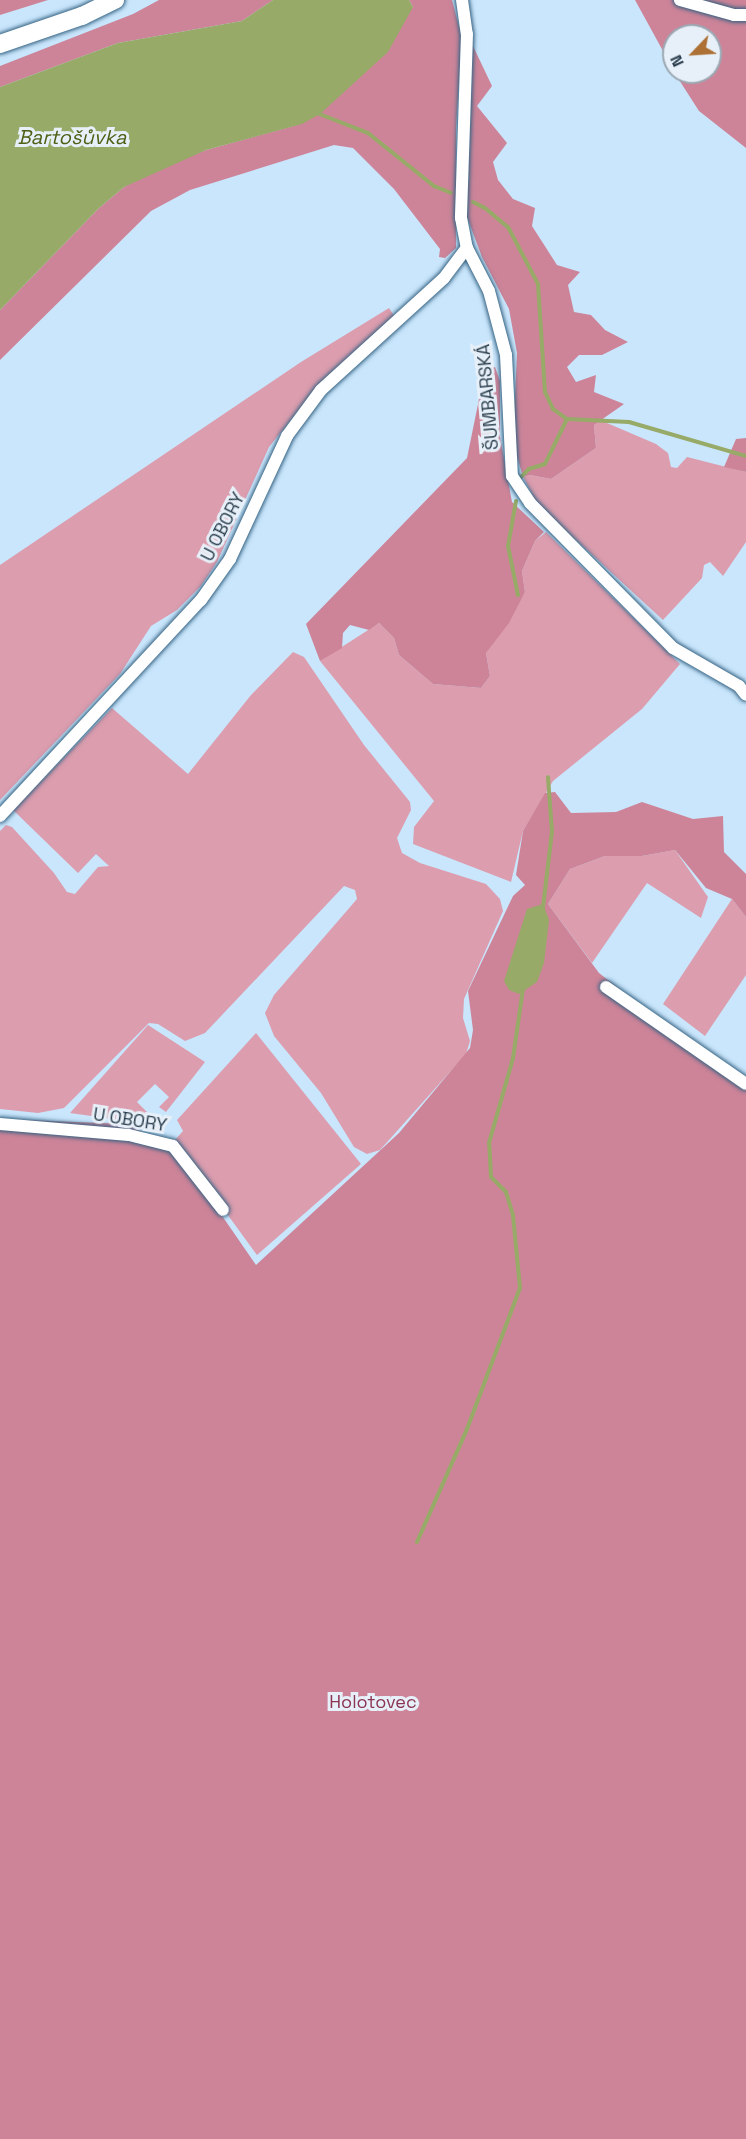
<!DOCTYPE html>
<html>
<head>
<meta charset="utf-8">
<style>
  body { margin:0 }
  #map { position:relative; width:746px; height:2139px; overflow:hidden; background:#c9e6fc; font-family:"Space Grotesk",sans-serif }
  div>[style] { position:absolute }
  .green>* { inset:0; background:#dc9dae }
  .forest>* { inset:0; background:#cd8498 }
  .water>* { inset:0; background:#97aa67 }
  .stream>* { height:4px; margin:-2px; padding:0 2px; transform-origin:2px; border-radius:2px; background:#97aa67 }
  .roads { filter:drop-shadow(0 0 2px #356282) drop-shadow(0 0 2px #356282) }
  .street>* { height:12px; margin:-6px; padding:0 6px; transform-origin:6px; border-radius:6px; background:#fff }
  .secondary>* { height:18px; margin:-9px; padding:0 9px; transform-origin:9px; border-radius:9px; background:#fff }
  span { translate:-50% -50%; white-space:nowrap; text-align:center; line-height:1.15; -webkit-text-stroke:6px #e7f0f8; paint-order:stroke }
  .street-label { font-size:18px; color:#2a3d4c }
  .park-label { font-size:18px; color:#8c3453 }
  .water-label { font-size:20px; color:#4f5f15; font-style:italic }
  .north { position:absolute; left:662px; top:24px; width:60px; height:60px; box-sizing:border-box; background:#e7f0f8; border:2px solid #9ba8b3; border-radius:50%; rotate:245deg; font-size:16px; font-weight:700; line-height:24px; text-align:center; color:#2a3d4c }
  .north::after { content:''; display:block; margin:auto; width:21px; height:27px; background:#ad7035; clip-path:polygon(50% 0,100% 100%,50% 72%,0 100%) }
</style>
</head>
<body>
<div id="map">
  <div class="green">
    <i style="clip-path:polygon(389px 308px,395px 317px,317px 388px,269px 447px,217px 562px,201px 586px,177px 610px,151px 626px,120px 674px,0 800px,0 565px,301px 362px)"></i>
    <i style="clip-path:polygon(600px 420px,656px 444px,668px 453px,671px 467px,677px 468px,687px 457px,746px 472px,746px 542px,723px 576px,710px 562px,704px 565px,702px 578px,663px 620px,538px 505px,523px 477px,530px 475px,551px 479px,596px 448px,594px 425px)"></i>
    <i style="clip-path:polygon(546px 532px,680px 664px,642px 709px,553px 781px,523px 831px,511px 882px,413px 844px,414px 827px,434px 801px,320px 661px,379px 623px,394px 638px,399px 655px,433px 684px,481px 688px,490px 676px,486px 653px,525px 592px,522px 571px,535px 541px)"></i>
    <i style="clip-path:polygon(293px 652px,304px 657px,364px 745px,410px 802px,411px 810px,397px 838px,402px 853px,420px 863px,486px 884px,500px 899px,503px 911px,464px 999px,463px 1018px,470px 1041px,466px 1054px,380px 1150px,367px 1154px,354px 1147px,321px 1093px,274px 1036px,265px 1013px,274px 995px,357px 899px,355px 890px,344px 886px,205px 1033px,185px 1041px,158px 1024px,149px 1023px,64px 1108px,38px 1113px,0 1109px,0 831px,6px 825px,12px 827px,54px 873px,67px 892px,75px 894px,98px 867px,109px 866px,96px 854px,78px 873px,13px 810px,112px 708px,188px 774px,251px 695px)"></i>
    <i style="clip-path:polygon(675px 850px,708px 897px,701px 918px,647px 883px,592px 963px,548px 904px,570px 869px,605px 856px,642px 856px)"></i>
    <i style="clip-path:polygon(732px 899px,746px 917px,746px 975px,705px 1036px,663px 1004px)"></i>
    <i style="clip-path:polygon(148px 1025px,205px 1062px,166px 1112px,159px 1107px,169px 1097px,155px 1084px,137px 1102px,148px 1113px,134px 1122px,70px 1113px)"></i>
    <i style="clip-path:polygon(256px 1033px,361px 1164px,257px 1255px,174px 1141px,183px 1131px,177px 1120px)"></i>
  </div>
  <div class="forest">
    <i style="clip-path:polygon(0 0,48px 0,0 15px)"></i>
    <i style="clip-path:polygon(159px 0,273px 0,242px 21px,118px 43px,0 87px,0 66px,133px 14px)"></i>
    <i style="clip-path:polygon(409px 0,452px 0,462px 38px,456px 127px,456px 248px,445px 258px,439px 257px,440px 249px,394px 189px,353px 148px,334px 145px,190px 190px,151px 211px,0 360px,0 310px,98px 209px,124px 187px,158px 169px,206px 150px,297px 125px,413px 7px)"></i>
    <i style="clip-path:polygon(635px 0,746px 0,746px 148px,699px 111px,674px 72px,710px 72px,710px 36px,674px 36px,674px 71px)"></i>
    <i style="clip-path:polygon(473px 46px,492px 86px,477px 106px,507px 143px,493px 162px,498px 180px,513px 199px,535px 208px,532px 226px,557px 265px,580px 272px,568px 285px,574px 312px,591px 315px,605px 330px,628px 342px,602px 355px,579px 355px,567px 367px,576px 382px,596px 375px,594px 392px,624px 404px,594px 425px,596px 448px,551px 479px,530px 475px,523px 477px,513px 442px,517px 353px,509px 309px,482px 257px,467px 217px)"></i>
    <i style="clip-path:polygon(495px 367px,500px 381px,500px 437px,512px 502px,544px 532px,535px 541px,522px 571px,525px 592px,509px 623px,486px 653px,490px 676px,481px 688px,433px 684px,399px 655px,394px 638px,379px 623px,369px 630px,350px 625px,343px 633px,342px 648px,320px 661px,306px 624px,467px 458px,485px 370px)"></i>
    <i style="clip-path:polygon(746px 438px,746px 472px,724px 467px,736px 439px)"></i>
    <i style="clip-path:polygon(555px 792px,571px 813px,616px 812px,642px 802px,693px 819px,723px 816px,724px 852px,746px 874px,746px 917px,732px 899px,706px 888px,675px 850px,642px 856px,605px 856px,570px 869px,548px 904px,599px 973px,746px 1087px,746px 2139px,0 2139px,0 1119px,128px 1124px,163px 1144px,187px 1165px,256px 1265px,399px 1133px,470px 1048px,473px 1030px,468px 991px,513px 896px,525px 885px,516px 875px,523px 831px,545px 793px)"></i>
  </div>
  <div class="water">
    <i style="clip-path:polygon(273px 0,409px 0,413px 7px,388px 52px,320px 114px,302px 124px,206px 150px,124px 187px,98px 209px,0 310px,0 87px,118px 43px,242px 21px)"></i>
    <i style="clip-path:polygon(543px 904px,549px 920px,544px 963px,537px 982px,519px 994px,509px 990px,504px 981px,527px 909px)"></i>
  </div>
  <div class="stream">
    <i style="left:317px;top:113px;width:55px;rotate:21.4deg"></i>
    <i style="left:368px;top:133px;width:85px;rotate:38.8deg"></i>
    <i style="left:434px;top:186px;width:18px;rotate:22deg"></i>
    <i style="left:473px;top:202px;width:13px;rotate:27deg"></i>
    <i style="left:485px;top:208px;width:30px;rotate:40deg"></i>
    <i style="left:508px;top:227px;width:64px;rotate:62.2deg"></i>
    <i style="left:538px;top:284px;width:108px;rotate:86.3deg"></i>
    <i style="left:545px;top:392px;width:19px;rotate:65deg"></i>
    <i style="left:553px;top:409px;width:17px;rotate:36deg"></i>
    <i style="left:567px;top:419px;width:50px;rotate:116.1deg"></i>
    <i style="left:545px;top:464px;width:17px;rotate:163deg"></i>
    <i style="left:529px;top:469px;width:13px;rotate:135deg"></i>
    <i style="left:567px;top:419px;width:62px;rotate:2.8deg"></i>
    <i style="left:629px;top:422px;width:122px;rotate:16.2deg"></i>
    <i style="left:516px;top:501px;width:46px;rotate:100.1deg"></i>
    <i style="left:508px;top:546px;width:50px;rotate:78.5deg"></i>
    <i style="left:543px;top:907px;width:76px;rotate:-83.2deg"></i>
    <i style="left:552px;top:832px;width:55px;rotate:-94.2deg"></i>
    <i style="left:417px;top:1542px;width:124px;rotate:-66.1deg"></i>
    <i style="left:467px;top:1429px;width:151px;rotate:-69.4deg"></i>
    <i style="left:520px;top:1288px;width:73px;rotate:-95.5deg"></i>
    <i style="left:513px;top:1215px;width:24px;rotate:-107deg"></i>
    <i style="left:506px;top:1192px;width:21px;rotate:-135deg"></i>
    <i style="left:491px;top:1177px;width:34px;rotate:-93deg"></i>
    <i style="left:489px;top:1143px;width:88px;rotate:-74.2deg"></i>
    <i style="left:513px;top:1058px;width:70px;rotate:-81.8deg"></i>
  </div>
  <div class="roads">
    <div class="street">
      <i style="left:462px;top:0;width:34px;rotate:82deg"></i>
      <i style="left:467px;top:34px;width:184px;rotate:91.9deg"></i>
      <i style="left:461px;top:218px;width:31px;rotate:79deg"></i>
      <i style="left:467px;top:248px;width:48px;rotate:62.9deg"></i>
      <i style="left:489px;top:291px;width:66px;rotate:75.1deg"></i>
      <i style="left:506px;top:355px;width:121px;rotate:87.2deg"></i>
      <i style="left:512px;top:476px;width:32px;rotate:56deg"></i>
      <i style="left:530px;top:503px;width:204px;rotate:45.4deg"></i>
      <i style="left:673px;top:648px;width:76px;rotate:29.9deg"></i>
      <i style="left:739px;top:686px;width:11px;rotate:52deg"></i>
      <i style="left:680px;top:0;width:56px;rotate:15.5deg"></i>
      <i style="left:734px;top:15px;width:12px"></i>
      <i style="left:0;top:816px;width:295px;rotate:-47.1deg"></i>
      <i style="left:201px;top:600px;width:50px;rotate:-54.7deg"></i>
      <i style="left:230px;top:559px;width:136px;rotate:-65.1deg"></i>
      <i style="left:287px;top:436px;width:57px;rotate:-53.5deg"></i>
      <i style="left:321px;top:390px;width:166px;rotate:-42.3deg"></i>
      <i style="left:444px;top:278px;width:38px;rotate:-53deg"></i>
      <i style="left:606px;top:987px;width:170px;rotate:34.7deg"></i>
      <i style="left:0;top:1124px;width:129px;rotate:4.9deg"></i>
      <i style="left:129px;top:1135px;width:45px;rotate:14deg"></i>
      <i style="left:173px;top:1146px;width:81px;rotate:52deg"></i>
    </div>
    <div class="secondary">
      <i style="left:0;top:44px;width:87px;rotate:-18.9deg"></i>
      <i style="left:82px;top:16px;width:37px;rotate:-26deg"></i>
    </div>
  </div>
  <div class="street-label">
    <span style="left:488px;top:397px;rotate:-95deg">ŠUMBARSKÁ</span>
    <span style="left:223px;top:527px;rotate:-63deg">U OBORY</span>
    <span style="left:130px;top:1120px;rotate:9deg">U OBORY</span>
  </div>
  <div class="park-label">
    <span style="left:373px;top:1702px">Holotovec</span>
  </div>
  <div class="water-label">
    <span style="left:72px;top:137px">Bartošůvka</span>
  </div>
  <div class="north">N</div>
</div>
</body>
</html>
